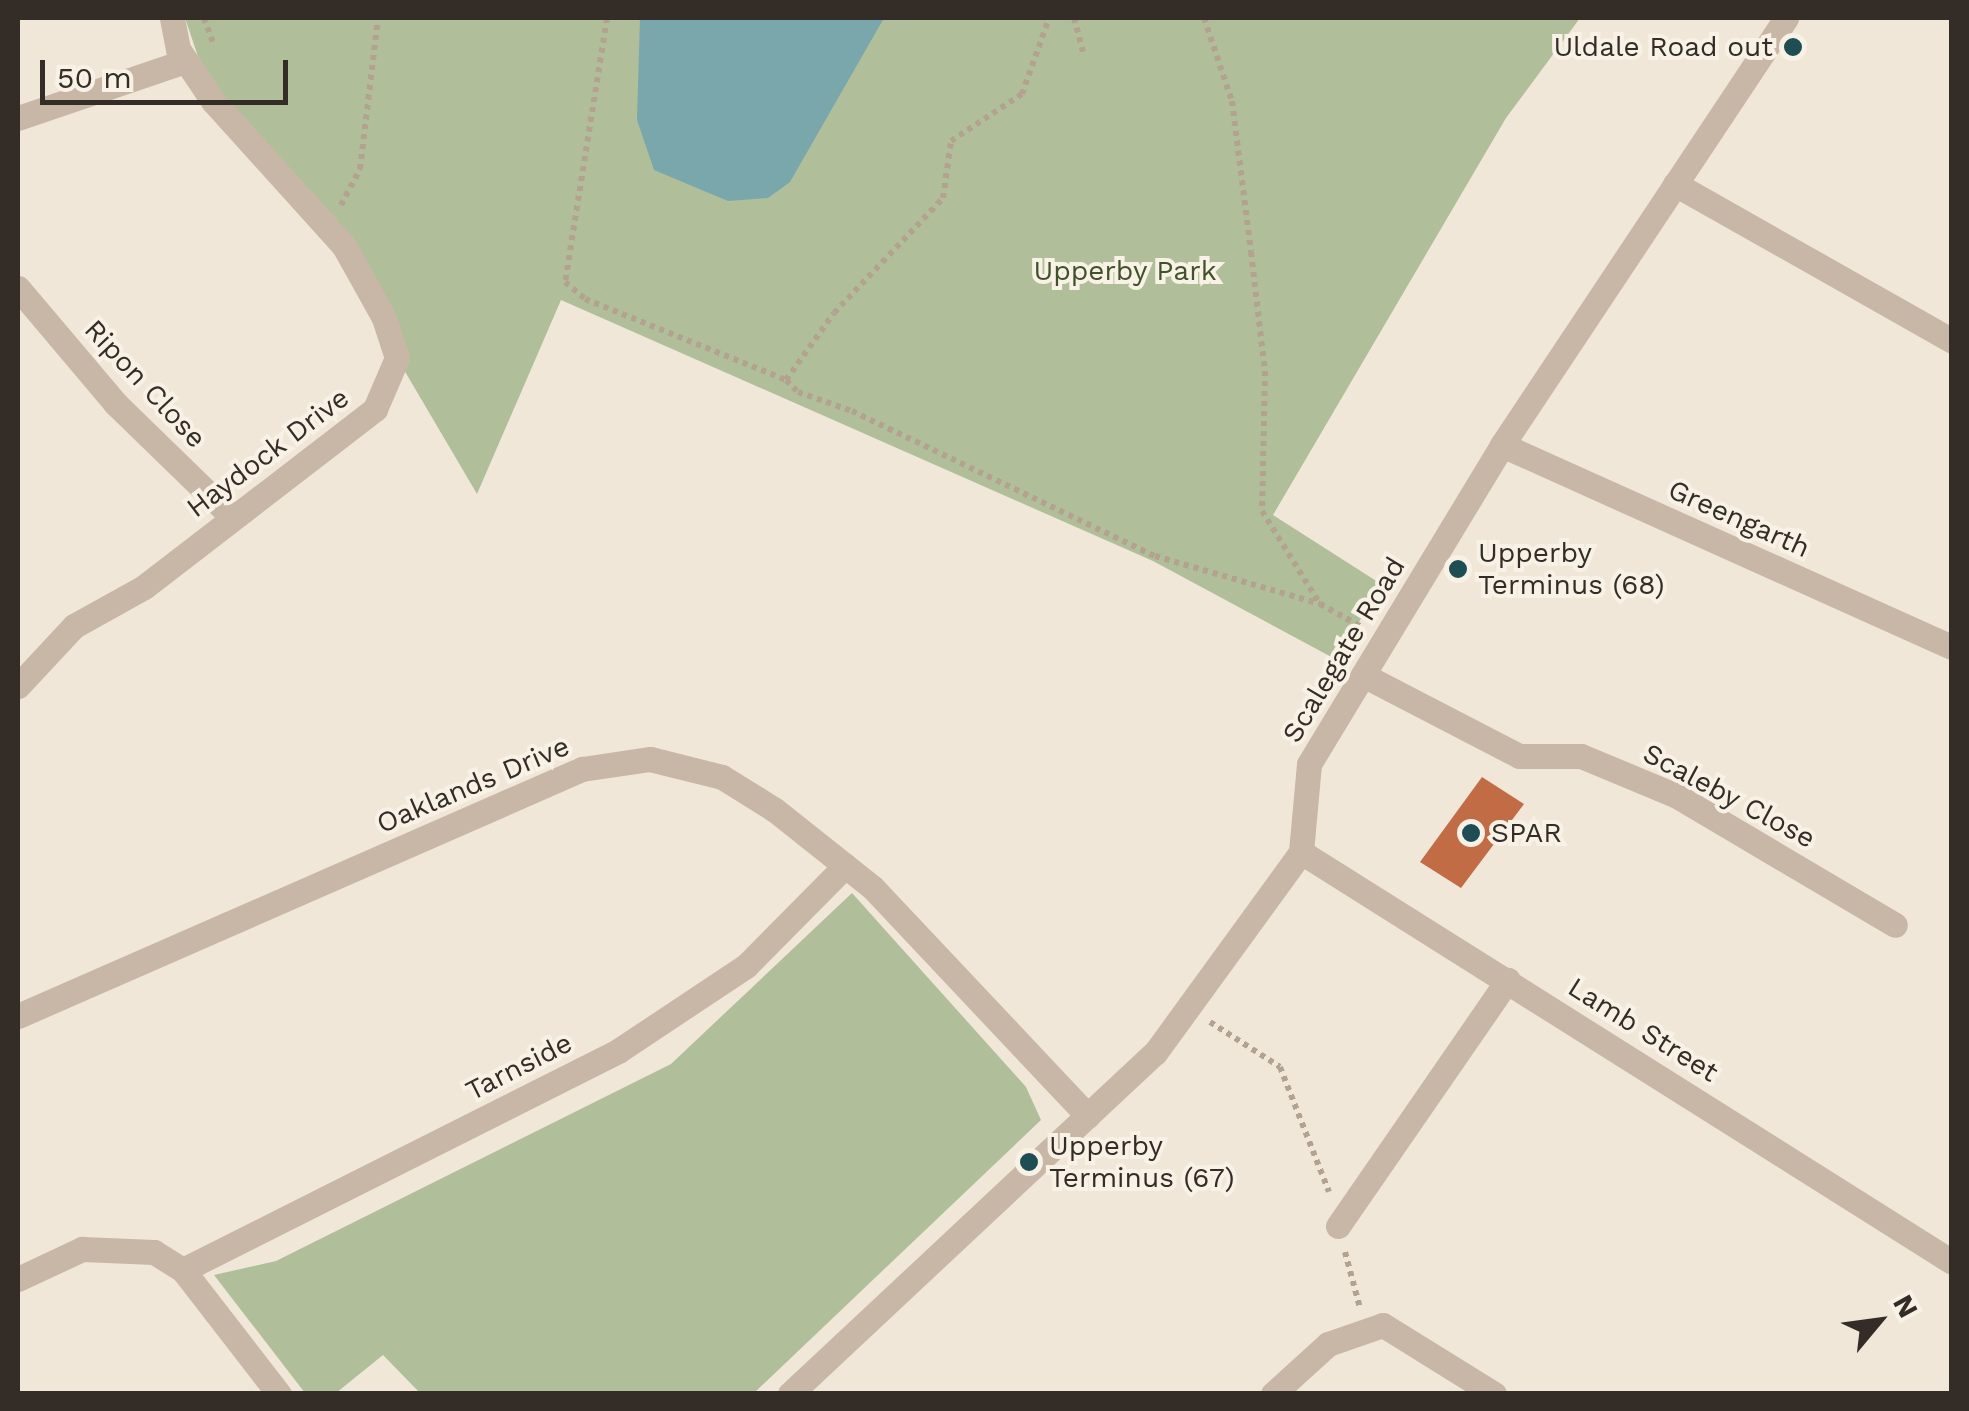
<!DOCTYPE html>
<html>
<head>
<meta charset="utf-8">
<style>
  body { margin:0 }
  #map { position:relative; width:1969px; height:1411px; overflow:hidden; background:#f0e7d9; font-family:"Work Sans",sans-serif }
  div>[style] { position:absolute }
  .green>* { inset:0; background:#b0bf9a }
  .water>* { inset:0; background:#79a7ac }
  .building>* { inset:0; background:#c26c46 }
  .path>* { height:6px; margin-top:-3px; transform-origin:0; background:repeating-linear-gradient(90deg,#b3a290 0 5px,transparent 0 10px) }
  .minor>* { height:25px; margin:-12.5px; padding:0 12.5px; transform-origin:12.5px; border-radius:12.5px; background:#c8b7a6 }
  .tertiary>* { height:25px; margin:-12.5px; padding:0 12.5px; transform-origin:12.5px; border-radius:12.5px; background:#c8b7a6 }
  .dots>* { width:28px; height:28px; translate:-50% -50%; box-sizing:border-box; border:5px solid #f8f1e5; border-radius:50% }
  span { translate:-50% -50%; white-space:nowrap; text-align:center; line-height:1.15; -webkit-text-stroke:8px #f8f1e5; paint-order:stroke }
  .poi-label { font-size:28px; color:#342c27 }
  .right { translate:-100% -50%; text-align:right }
  .left { translate:0 -50%; text-align:left }
  .park-label { font-size:28px; color:#41512b }
  .street-label { font-size:28px; color:#342c27 }
  .frame { position:absolute; inset:0; border:20px solid #342c27; pointer-events:none }
  .north { position:absolute; left:1829px; top:1271px; width:100px; height:100px; -webkit-text-stroke:8px #f8f1e5; paint-order:stroke; rotate:61deg; font-size:28px; font-weight:700; line-height:40px; text-align:center; color:#342c27 }
  .north::after { content:''; display:block; margin:auto; width:35px; height:45px; background:#342c27; clip-path:polygon(50% 0,100% 100%,50% 72%,0 100%) }
  .scale { position:absolute; left:40px; top:60px; width:248px; height:45px; box-sizing:border-box; border:5px solid #342c27; border-top:0; padding-left:12px; font-size:30px; line-height:35px; white-space:nowrap; color:#342c27; -webkit-text-stroke:8px #f8f1e5; paint-order:stroke }
</style>
</head>
<body>
<div id="map">
  <div class="green">
    <i style="clip-path:polygon(185px 18px,1580px 18px,1506px 118px,1273px 515px,1381px 584px,1337px 660px,1153px 561px,561px 300px,477px 494px,397px 358px,344px 246px,213px 101px)"></i>
    <i style="clip-path:polygon(852px 893px,1026px 1087px,1041px 1120px,754px 1393px,420px 1393px,383px 1355px,336px 1393px,305px 1393px,214px 1275px,276px 1261px,671px 1064px)"></i>
  </div>
  <div class="water">
    <i style="clip-path:polygon(640px 18px,884px 18px,790px 182px,768px 198px,728px 201px,654px 170px,637px 120px)"></i>
  </div>
  <div class="building">
    <i style="clip-path:polygon(1482px 777px,1524px 804px,1461px 888px,1420px 862px)"></i>
  </div>
  <div class="path">
    <i style="left:204px;top:18px;width:30px;rotate:70deg"></i>
    <i style="left:607px;top:18px;width:267px;rotate:99deg"></i>
    <i style="left:565px;top:282px;width:26px;rotate:40deg"></i>
    <i style="left:585px;top:299px;width:217px;rotate:21.9deg"></i>
    <i style="left:786px;top:380px;width:82px;rotate:-54.4deg"></i>
    <i style="left:834px;top:313px;width:158px;rotate:-46.5deg"></i>
    <i style="left:943px;top:198px;width:58px;rotate:-82deg"></i>
    <i style="left:951px;top:141px;width:85px;rotate:-33.5deg"></i>
    <i style="left:1022px;top:94px;width:81px;rotate:-70.4deg"></i>
    <i style="left:1074px;top:18px;width:38px;rotate:75deg"></i>
    <i style="left:1204px;top:18px;width:88px;rotate:71.4deg"></i>
    <i style="left:1232px;top:101px;width:152px;rotate:82.8deg"></i>
    <i style="left:1251px;top:252px;width:120px;rotate:83.3deg"></i>
    <i style="left:1265px;top:371px;width:140px;rotate:91.2deg"></i>
    <i style="left:1262px;top:511px;width:110px;rotate:58.1deg"></i>
    <i style="left:1320px;top:604px;width:48px;rotate:28.7deg"></i>
    <i style="left:341px;top:205px;width:41px;rotate:-62.2deg"></i>
    <i style="left:360px;top:169px;width:152px;rotate:-83.2deg"></i>
    <i style="left:786px;top:380px;width:17px;rotate:45deg"></i>
    <i style="left:798px;top:392px;width:57px;rotate:19.4deg"></i>
    <i style="left:852px;top:411px;width:336px;rotate:25.6deg"></i>
    <i style="left:1155px;top:556px;width:172px;rotate:16.2deg"></i>
    <i style="left:1210px;top:1022px;width:83px;rotate:32.7deg"></i>
    <i style="left:1280px;top:1067px;width:134px;rotate:68.6deg"></i>
    <i style="left:1345px;top:1252px;width:58px;rotate:75deg"></i>
  </div>
  <div class="minor">
    <i style="left:18px;top:118px;width:176px;rotate:-18.8deg"></i>
    <i style="left:1675px;top:184px;width:318px;rotate:29.5deg"></i>
    <i style="left:18px;top:288px;width:152px;rotate:49.8deg"></i>
    <i style="left:116px;top:404px;width:162px;rotate:44.2deg"></i>
    <i style="left:1502px;top:445px;width:493px;rotate:24.2deg"></i>
    <i style="left:1363px;top:675px;width:176px;rotate:27.4deg"></i>
    <i style="left:1519px;top:756px;width:62px"></i>
    <i style="left:1581px;top:756px;width:104px;rotate:22.6deg"></i>
    <i style="left:1677px;top:796px;width:253px;rotate:30.6deg"></i>
    <i style="left:18px;top:686px;width:82px;rotate:-47deg"></i>
    <i style="left:74px;top:626px;width:80px;rotate:-29.1deg"></i>
    <i style="left:144px;top:587px;width:292px;rotate:-37.6deg"></i>
    <i style="left:375px;top:409px;width:56px;rotate:-66.7deg"></i>
    <i style="left:397px;top:358px;width:42px;rotate:-108deg"></i>
    <i style="left:384px;top:318px;width:82px;rotate:-119.1deg"></i>
    <i style="left:344px;top:246px;width:195px;rotate:-132.1deg"></i>
    <i style="left:213px;top:101px;width:63px;rotate:-123.9deg"></i>
    <i style="left:178px;top:49px;width:32px;rotate:-101deg"></i>
    <i style="left:1301px;top:852px;width:769px;rotate:32.2deg"></i>
    <i style="left:18px;top:1016px;width:616px;rotate:-23.65deg"></i>
    <i style="left:582px;top:769px;width:69px;rotate:-8.4deg"></i>
    <i style="left:650px;top:759px;width:74px;rotate:14deg"></i>
    <i style="left:722px;top:777px;width:62px;rotate:31.9deg"></i>
    <i style="left:775px;top:810px;width:125px;rotate:38.5deg"></i>
    <i style="left:873px;top:888px;width:313px;rotate:46.7deg"></i>
    <i style="left:1338px;top:1226px;width:299px;rotate:-55.4deg"></i>
    <i style="left:183px;top:1270px;width:157px;rotate:52.3deg"></i>
    <i style="left:18px;top:1279px;width:71px;rotate:-25.1deg"></i>
    <i style="left:82px;top:1249px;width:72px;rotate:2.4deg"></i>
    <i style="left:154px;top:1252px;width:34px;rotate:32deg"></i>
    <i style="left:183px;top:1270px;width:487px;rotate:-26.7deg"></i>
    <i style="left:618px;top:1051px;width:154px;rotate:-33.6deg"></i>
    <i style="left:746px;top:966px;width:141px;rotate:-45.3deg"></i>
    <i style="left:1273px;top:1394px;width:74px;rotate:-42.3deg"></i>
    <i style="left:1328px;top:1344px;width:58px;rotate:-19.1deg"></i>
    <i style="left:1383px;top:1325px;width:131px;rotate:31.9deg"></i>
  </div>
  <div class="tertiary">
    <i style="left:790px;top:1394px;width:500px;rotate:-43.1deg"></i>
    <i style="left:1155px;top:1053px;width:248px;rotate:-54deg"></i>
    <i style="left:1301px;top:852px;width:88px;rotate:-84.8deg"></i>
    <i style="left:1309px;top:764px;width:373px;rotate:-58.8deg"></i>
    <i style="left:1502px;top:445px;width:513px;rotate:-56.37deg"></i>
  </div>
  <div class="dots">
    <i style="left:1793px;top:47px;background:#1e4d54"></i>
    <i style="left:1458px;top:569px;background:#1e4d54"></i>
    <i style="left:1471px;top:833px;background:#1e4d54"></i>
    <i style="left:1029px;top:1162px;background:#1e4d54"></i>
  </div>
  <div class="poi-label">
    <span class="right" style="left:1773px;top:47px">Uldale Road out</span>
    <span class="left" style="left:1478px;top:569px">Upperby<br>Terminus (68)</span>
    <span class="left" style="left:1491px;top:833px">SPAR</span>
    <span class="left" style="left:1049px;top:1162px">Upperby<br>Terminus (67)</span>
  </div>
  <div class="park-label">
    <span style="left:1125px;top:271px">Upperby Park</span>
  </div>
  <div class="street-label">
    <span style="left:145px;top:384px;rotate:47deg">Ripon Close</span>
    <span style="left:268px;top:453px;rotate:-37deg">Haydock Drive</span>
    <span style="left:1739px;top:519px;rotate:24deg">Greengarth</span>
    <span style="left:1344px;top:650px;rotate:-59deg">Scalegate Road</span>
    <span style="left:473px;top:785px;rotate:-23deg">Oaklands Drive</span>
    <span style="left:1729px;top:796px;rotate:28deg">Scaleby Close</span>
    <span style="left:1643px;top:1030px;rotate:32deg">Lamb Street</span>
    <span style="left:519px;top:1067px;rotate:-27deg">Tarnside</span>
  </div>
  <div class="frame"></div>
  <div class="north">N</div>
  <div class="scale">50 m</div>
</div>
</body>
</html>
